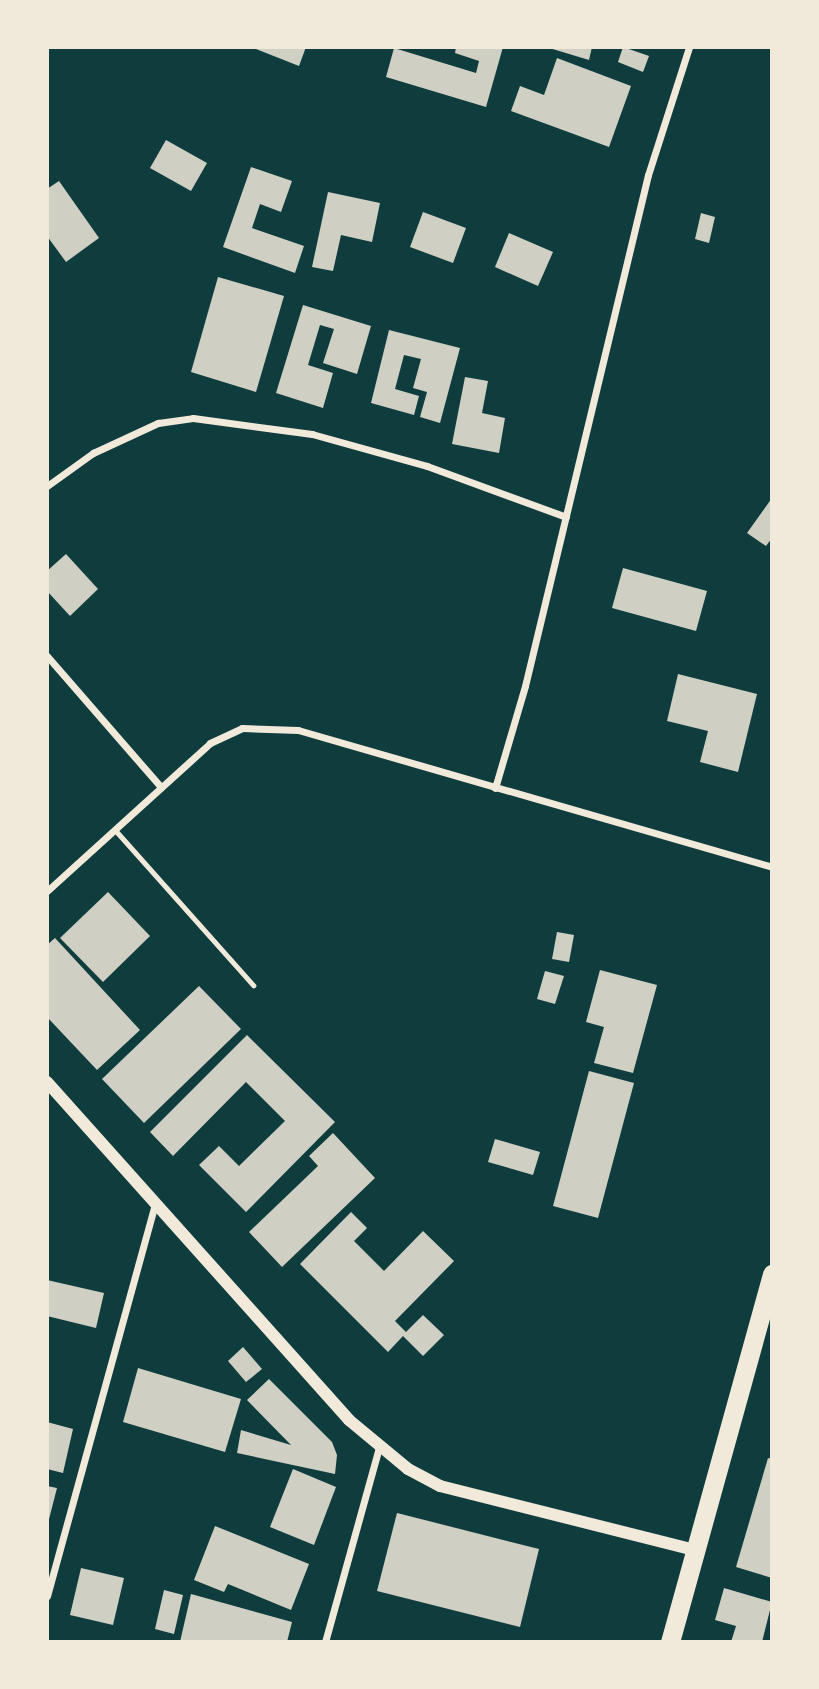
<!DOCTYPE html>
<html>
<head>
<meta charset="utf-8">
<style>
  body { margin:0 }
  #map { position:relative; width:819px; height:1689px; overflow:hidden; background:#0f3d3e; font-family:Quicksand,sans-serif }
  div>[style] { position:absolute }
  .building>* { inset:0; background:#cfcfc3 }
  .service>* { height:5px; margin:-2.5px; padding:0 2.5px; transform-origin:2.5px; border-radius:2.5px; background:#f1e9da }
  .minor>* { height:7px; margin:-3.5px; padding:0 3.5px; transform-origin:3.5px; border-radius:3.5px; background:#f1e9da }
  .tertiary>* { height:12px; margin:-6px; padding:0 6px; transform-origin:6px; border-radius:6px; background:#f1e9da }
  .trunk>* { height:19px; margin:-9.5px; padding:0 9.5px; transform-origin:9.5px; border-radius:9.5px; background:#f1e9da }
  span { translate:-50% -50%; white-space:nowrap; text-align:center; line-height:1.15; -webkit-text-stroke:7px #f1e9da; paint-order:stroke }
  .frame { position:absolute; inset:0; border:49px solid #f1e9da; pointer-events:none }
</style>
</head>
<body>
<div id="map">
  <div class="building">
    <i style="clip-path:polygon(251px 47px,306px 47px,299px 66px)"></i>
    <i style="clip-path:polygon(456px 47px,503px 47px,486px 107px,386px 77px,394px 48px,476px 73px,479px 61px,455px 53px)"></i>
    <i style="clip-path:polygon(546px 47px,592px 47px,589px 60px)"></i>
    <i style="clip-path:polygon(623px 47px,649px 56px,643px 72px,618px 62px)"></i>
    <i style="clip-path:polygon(557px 58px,631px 86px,609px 147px,511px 111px,520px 86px,544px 95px)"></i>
    <i style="clip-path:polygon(166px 140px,207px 163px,191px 191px,150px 168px)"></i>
    <i style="clip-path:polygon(251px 167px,292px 181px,281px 212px,260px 204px,252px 228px,304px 246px,295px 273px,223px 247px)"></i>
    <i style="clip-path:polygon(59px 181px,99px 238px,66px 262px,47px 236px,47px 189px)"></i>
    <i style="clip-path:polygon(328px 192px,380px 203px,372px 242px,341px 235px,333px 271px,312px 267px)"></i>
    <i style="clip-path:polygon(423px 212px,466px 228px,453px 263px,410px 247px)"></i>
    <i style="clip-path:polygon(701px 213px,715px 217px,709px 243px,695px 239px)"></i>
    <i style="clip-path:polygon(509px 233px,553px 252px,538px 286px,495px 267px)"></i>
    <i style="clip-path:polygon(218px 277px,284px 296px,256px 392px,191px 372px)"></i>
    <i style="clip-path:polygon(303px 305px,371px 326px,357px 374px,323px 363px,334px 329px,320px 325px,308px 365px,333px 373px,323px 408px,276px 393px)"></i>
    <i style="clip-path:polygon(389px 330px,460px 348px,440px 423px,420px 417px,427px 392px,413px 388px,421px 359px,404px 355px,395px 389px,419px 396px,414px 415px,371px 403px)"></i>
    <i style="clip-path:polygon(465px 377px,488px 381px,482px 413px,505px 418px,499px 453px,452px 444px)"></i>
    <i style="clip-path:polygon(772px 498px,772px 538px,766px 546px,747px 533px)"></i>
    <i style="clip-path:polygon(66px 554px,98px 589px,70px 616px,47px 591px,47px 571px)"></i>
    <i style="clip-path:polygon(623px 568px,707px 591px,696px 631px,612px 608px)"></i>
    <i style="clip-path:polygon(678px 674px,757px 694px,738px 772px,700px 762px,708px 731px,667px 721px)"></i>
    <i style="clip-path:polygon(108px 892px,150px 936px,103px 982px,60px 938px)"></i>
    <i style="clip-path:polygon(557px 932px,574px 935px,569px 962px,552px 959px)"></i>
    <i style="clip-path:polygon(55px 938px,140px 1030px,97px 1070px,47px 1017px,47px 945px)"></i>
    <i style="clip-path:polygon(600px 970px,657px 985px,633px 1073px,594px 1063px,604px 1027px,586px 1022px)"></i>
    <i style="clip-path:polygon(545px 971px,564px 976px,555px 1004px,537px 999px)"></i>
    <i style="clip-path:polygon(199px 986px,241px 1029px,144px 1123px,102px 1079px)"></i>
    <i style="clip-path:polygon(247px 1035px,335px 1122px,246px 1212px,199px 1165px,219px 1146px,239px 1166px,285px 1121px,246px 1082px,173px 1156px,150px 1132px)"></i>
    <i style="clip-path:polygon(589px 1071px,634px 1083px,598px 1218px,553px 1206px)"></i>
    <i style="clip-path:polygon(333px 1133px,375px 1178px,282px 1267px,249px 1232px,318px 1166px,309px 1156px)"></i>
    <i style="clip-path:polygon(495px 1139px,540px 1152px,533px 1175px,488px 1162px)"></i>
    <i style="clip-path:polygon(351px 1212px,367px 1228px,354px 1241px,384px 1271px,423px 1231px,454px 1261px,395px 1321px,406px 1332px,423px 1315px,444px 1335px,423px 1356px,403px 1336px,388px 1352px,300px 1264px)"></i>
    <i style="clip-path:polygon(47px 1280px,104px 1293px,96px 1328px,47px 1316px)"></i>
    <i style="clip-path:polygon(243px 1347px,262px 1369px,246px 1382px,228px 1361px)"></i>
    <i style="clip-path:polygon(138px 1368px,241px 1399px,225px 1452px,123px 1422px)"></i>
    <i style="clip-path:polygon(269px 1379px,332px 1442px,337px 1455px,335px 1474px,237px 1453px,241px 1430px,291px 1445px,247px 1400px)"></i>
    <i style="clip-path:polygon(47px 1422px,73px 1429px,63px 1473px,47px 1469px)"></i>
    <i style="clip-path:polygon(768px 1458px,772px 1459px,772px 1578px,736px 1567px)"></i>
    <i style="clip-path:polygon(293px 1469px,336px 1487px,314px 1545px,270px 1527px)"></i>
    <i style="clip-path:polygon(47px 1486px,57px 1488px,48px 1523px,47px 1523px)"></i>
    <i style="clip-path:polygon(397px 1513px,539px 1549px,520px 1627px,377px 1591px)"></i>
    <i style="clip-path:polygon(215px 1526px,309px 1564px,291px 1610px,228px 1584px,224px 1592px,194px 1580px)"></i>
    <i style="clip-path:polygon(81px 1568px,124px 1578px,113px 1625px,70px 1615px)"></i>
    <i style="clip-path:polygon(724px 1588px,772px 1602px,762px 1642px,731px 1642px,736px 1626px,715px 1620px)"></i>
    <i style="clip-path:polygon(164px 1590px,183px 1595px,174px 1634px,155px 1629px)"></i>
    <i style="clip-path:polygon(191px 1594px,292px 1622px,287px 1642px,180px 1642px)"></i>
  </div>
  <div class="service">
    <i style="left:115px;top:830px;width:208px;rotate:48.3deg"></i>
  </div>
  <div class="minor">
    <i style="left:47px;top:486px;width:57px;rotate:-35.7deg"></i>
    <i style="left:93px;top:453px;width:72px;rotate:-24.8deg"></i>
    <i style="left:158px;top:423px;width:35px;rotate:-8deg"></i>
    <i style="left:193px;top:418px;width:120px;rotate:7.7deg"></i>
    <i style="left:312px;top:434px;width:119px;rotate:15.5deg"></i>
    <i style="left:427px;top:466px;width:148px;rotate:20.1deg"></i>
    <i style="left:47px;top:656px;width:174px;rotate:49deg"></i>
    <i style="left:495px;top:788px;width:106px;rotate:-73.6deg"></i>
    <i style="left:525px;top:686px;width:526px;rotate:-76.47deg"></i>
    <i style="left:648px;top:175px;width:134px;rotate:-72.2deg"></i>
    <i style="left:47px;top:891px;width:220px;rotate:-42.2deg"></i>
    <i style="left:210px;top:743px;width:35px;rotate:-25deg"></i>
    <i style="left:242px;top:728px;width:56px;rotate:2deg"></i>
    <i style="left:298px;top:730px;width:493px;rotate:16.1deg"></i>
    <i style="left:47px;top:1596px;width:408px;rotate:-74.6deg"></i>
    <i style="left:325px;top:1642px;width:205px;rotate:-74.5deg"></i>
  </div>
  <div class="tertiary">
    <i style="left:47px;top:1082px;width:453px;rotate:48.2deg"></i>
    <i style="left:349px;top:1420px;width:77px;rotate:39.7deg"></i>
    <i style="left:408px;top:1469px;width:36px;rotate:28deg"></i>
    <i style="left:440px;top:1486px;width:263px;rotate:14.1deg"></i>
  </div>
  <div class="trunk">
    <i style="left:670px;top:1642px;width:382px;rotate:-74.5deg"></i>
  </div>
  <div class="frame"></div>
</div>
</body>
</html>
